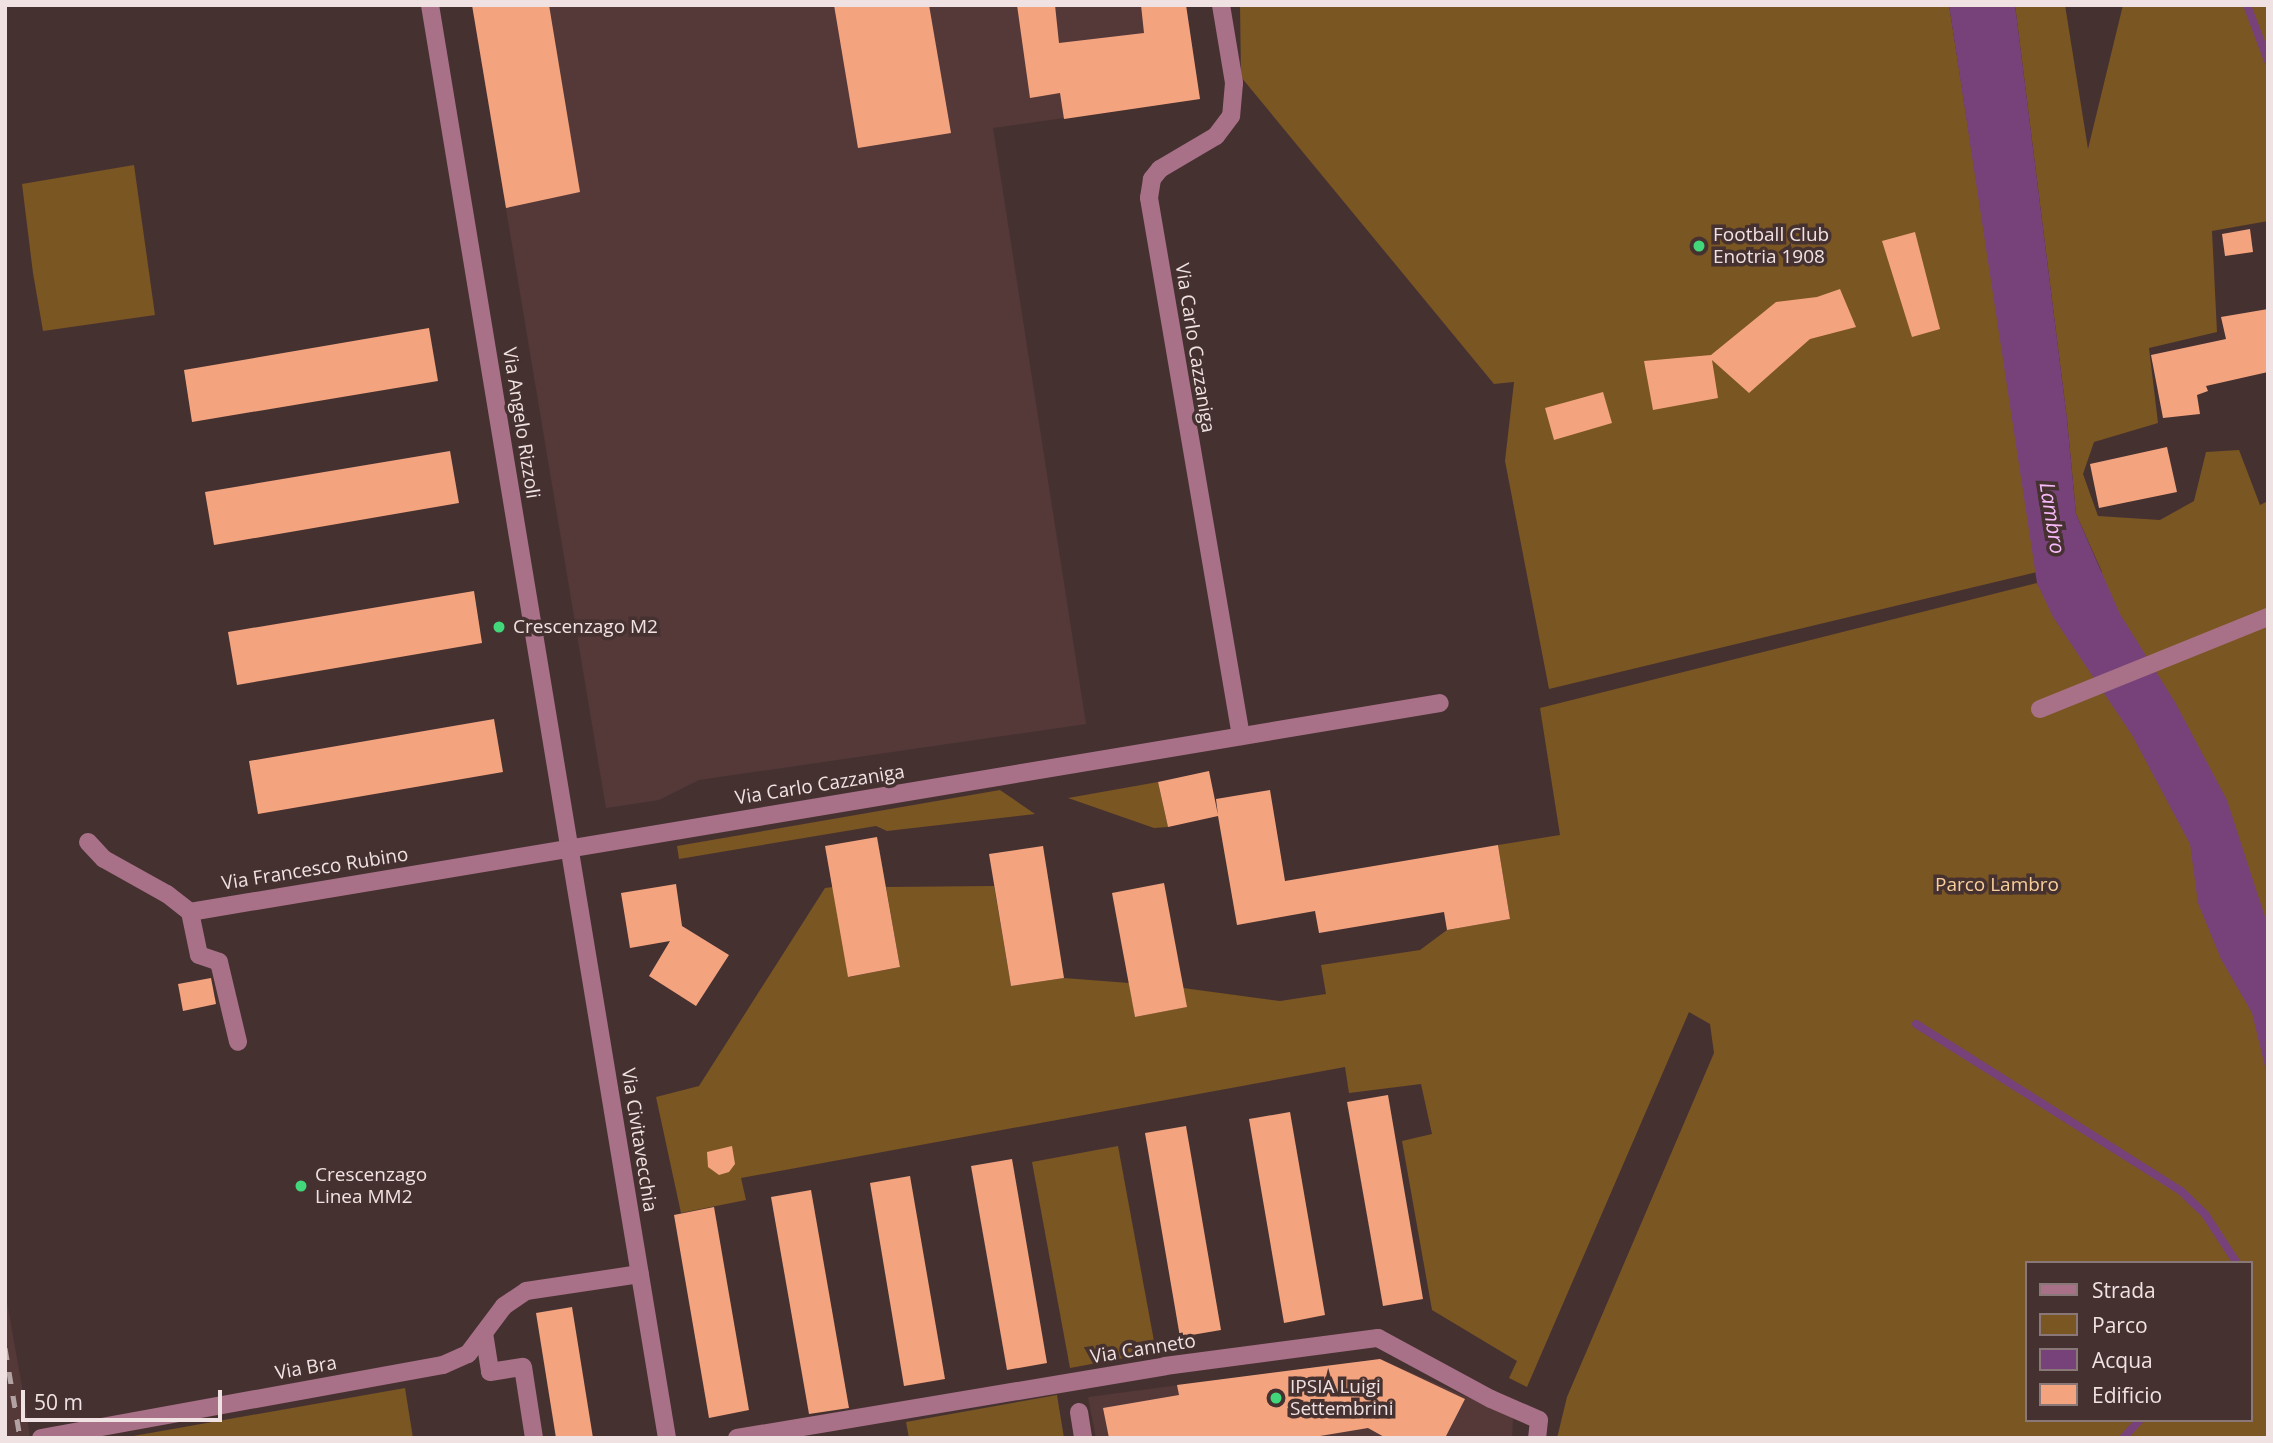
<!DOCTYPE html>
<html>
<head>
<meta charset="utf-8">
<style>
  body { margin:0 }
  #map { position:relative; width:2273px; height:1443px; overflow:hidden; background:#463131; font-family:"Open Sans",sans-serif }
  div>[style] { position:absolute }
  .built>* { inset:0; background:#553939 }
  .green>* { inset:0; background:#7a5623 }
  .water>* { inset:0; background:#774279 }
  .stream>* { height:8px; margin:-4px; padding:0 4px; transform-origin:4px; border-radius:4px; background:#774279 }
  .building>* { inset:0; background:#f3a47f }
  .minor>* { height:18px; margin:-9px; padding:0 9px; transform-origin:9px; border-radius:9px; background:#a87188 }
  .rail>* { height:5px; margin-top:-2.5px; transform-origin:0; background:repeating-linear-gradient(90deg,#b3a2a2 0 12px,transparent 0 24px) }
  .dots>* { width:19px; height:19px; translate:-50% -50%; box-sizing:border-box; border:4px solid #463131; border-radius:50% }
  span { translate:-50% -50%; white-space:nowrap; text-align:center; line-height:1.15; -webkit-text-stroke:7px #463131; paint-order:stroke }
  .poi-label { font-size:19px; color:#f0e2e2 }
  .left { translate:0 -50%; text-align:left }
  .street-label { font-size:19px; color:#f0e2e2 }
  .park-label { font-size:19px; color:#f8ce9a }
  .water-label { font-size:21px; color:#f9bafa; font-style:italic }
  .frame { position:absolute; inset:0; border:7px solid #f0e2e2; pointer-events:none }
  .legend { position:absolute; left:2025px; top:1261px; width:228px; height:161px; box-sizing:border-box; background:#463131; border:2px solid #8a7878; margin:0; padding:9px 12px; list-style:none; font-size:21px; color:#f0e2e2 }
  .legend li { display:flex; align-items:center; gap:14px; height:35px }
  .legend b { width:35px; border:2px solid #8a7878 }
  .scale { position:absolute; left:21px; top:1390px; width:201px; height:32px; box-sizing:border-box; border:4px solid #f0e2e2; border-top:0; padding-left:9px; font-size:21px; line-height:24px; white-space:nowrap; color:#f0e2e2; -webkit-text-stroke:5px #463131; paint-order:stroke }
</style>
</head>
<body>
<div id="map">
  <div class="built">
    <i style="clip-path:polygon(472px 5px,1186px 5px,1200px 99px,993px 128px,1086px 724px,699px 780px,659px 800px,606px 808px)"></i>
    <i style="clip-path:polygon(5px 1291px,26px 1409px,30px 1438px,5px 1438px)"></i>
    <i style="clip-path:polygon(1380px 1359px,1513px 1417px,1512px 1438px,1096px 1438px,1088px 1397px)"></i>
  </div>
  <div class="green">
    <i style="clip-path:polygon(1240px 5px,1949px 5px,2037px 572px,1549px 689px,1505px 461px,1514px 382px,1494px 384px,1241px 77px)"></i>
    <i style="clip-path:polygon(evenodd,2015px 5px,2065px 5px,2088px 149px,2123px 5px,2268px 5px,2268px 221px,2212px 231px,2217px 332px,2149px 348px,2158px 423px,2094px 442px,2083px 474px,2098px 516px,2160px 520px,2194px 501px,2206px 452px,2239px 450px,2260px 505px,2268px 501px,2268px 1438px,1557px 1438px,1567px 1397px,1714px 1053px,1710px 1024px,1689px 1012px,1527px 1387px,1509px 1378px,1517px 1361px,1432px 1310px,1402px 1141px,1432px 1134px,1421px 1084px,1349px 1093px,1345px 1067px,741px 1178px,746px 1200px,681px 1213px,656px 1097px,699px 1086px,825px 888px,833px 887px,849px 977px,900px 967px,886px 887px,994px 886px,1011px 986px,1064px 978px,1129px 983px,1135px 1017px,1186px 1007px,1183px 988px,1280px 1001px,1326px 994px,1321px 965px,1420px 950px,1447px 930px,1510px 919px,1498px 845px,1560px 835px,1540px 708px,2037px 583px,2041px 590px,2102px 572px,2076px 514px,2067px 419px,2015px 5px,2026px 1263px,2250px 1263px,2250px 1420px,2026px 1420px,2026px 1263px)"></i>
    <i style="clip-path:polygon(134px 165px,155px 315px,43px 331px,33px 273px,22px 184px)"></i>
    <i style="clip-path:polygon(1158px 782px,1168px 827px,1154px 828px,1068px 798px)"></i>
    <i style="clip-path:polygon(1000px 790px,1035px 814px,887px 831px,876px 826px,679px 859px,677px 846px)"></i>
    <i style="clip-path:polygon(1118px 1146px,1156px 1352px,1070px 1368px,1032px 1162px)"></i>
    <i style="clip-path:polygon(405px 1388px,413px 1438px,122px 1438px)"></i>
    <i style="clip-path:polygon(1057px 1395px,1064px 1438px,909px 1438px,906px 1422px)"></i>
  </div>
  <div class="water">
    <i style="clip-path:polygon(1949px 5px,2015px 5px,2067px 419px,2076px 514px,2120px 614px,2175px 702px,2227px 800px,2268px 926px,2268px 1079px,2252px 1013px,2221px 959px,2198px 903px,2190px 844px,2132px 735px,2053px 617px,2037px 583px)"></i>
  </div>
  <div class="stream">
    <i style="left:2247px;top:5px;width:60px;rotate:69.4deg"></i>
    <i style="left:1916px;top:1024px;width:313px;rotate:32.2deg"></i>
    <i style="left:2181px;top:1191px;width:33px;rotate:44deg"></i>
    <i style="left:2205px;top:1214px;width:59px;rotate:56.9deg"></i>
    <i style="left:2123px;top:1438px;width:25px;rotate:-47deg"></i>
  </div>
  <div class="building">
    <i style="clip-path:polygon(472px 5px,549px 5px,580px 192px,506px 208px)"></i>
    <i style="clip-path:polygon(834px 5px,929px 5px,951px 133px,858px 148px)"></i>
    <i style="clip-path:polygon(1017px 5px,1055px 5px,1059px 43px,1144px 33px,1141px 5px,1186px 5px,1200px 99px,1064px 119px,1060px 93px,1030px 98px)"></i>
    <i style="clip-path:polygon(2250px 229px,2253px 252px,2225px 256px,2222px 234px)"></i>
    <i style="clip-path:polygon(1915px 232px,1940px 329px,1912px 337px,1882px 241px)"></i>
    <i style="clip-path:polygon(1840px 289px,1856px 327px,1810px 339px,1749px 393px,1712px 360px,1718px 398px,1653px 410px,1644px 361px,1711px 355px,1776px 302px,1817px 297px)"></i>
    <i style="clip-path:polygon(2268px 309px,2268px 372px,2206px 386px,2208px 391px,2197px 395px,2200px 414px,2163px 418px,2151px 355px,2226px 339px,2221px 317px)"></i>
    <i style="clip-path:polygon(429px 328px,438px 381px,192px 422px,184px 370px)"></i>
    <i style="clip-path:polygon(1603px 392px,1612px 423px,1554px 440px,1545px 408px)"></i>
    <i style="clip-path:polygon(2167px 447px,2177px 492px,2099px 508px,2090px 464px)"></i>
    <i style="clip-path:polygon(450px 451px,459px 503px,214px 545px,205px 492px)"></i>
    <i style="clip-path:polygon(474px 591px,482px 643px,237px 685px,228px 632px)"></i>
    <i style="clip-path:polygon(494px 719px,503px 772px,258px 814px,249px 761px)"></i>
    <i style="clip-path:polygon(1209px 771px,1218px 815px,1216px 799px,1270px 790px,1285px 881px,1498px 845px,1510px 919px,1447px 930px,1444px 912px,1319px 933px,1315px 911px,1237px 925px,1218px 816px,1168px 827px,1158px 782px)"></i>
    <i style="clip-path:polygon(877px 837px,900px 967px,848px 977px,825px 846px)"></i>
    <i style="clip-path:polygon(1043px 846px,1064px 978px,1011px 986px,989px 854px)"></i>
    <i style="clip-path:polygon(1164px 883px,1187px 1007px,1135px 1017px,1112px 893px)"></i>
    <i style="clip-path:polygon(676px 884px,682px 926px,729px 955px,696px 1006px,649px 976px,670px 941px,630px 948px,621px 893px)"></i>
    <i style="clip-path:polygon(211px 978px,216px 1004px,183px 1011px,178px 984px)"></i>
    <i style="clip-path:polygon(1388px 1095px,1423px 1299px,1383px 1306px,1347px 1102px)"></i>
    <i style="clip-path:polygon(1290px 1112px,1325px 1315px,1284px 1323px,1249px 1119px)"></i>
    <i style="clip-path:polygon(1186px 1126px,1221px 1330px,1180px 1337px,1145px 1133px)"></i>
    <i style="clip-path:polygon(732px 1146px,735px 1164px,729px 1172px,719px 1175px,708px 1167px,707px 1152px)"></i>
    <i style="clip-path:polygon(1012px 1159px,1047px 1363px,1007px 1370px,971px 1166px)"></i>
    <i style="clip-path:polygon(910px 1176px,945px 1379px,904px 1386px,870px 1183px)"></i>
    <i style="clip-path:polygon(811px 1190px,849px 1408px,809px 1414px,771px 1197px)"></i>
    <i style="clip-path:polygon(714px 1207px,749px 1410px,709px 1418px,674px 1215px)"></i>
    <i style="clip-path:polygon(572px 1307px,593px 1438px,556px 1438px,536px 1313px)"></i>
    <i style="clip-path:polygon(1380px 1359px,1465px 1399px,1445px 1438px,1386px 1438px,1368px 1428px,1308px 1438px,1109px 1438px,1103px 1408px,1179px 1395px,1177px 1385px)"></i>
  </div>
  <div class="minor">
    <i style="left:430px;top:5px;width:1452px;rotate:80.61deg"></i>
    <i style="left:1221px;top:5px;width:79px;rotate:80.5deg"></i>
    <i style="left:1234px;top:83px;width:33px;rotate:95deg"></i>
    <i style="left:1231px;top:116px;width:25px;rotate:127deg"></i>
    <i style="left:1216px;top:136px;width:65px;rotate:149.5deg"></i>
    <i style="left:1160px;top:169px;width:13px;rotate:129deg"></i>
    <i style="left:1152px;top:179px;width:19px;rotate:99deg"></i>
    <i style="left:1149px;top:198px;width:546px;rotate:80.3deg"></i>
    <i style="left:2040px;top:709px;width:246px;rotate:-22deg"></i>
    <i style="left:88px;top:842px;width:23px;rotate:47deg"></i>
    <i style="left:104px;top:859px;width:72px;rotate:29.1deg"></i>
    <i style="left:167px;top:894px;width:29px;rotate:38deg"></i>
    <i style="left:190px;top:912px;width:1267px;rotate:-9.49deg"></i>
    <i style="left:190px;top:912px;width:44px;rotate:78.2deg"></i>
    <i style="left:199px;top:955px;width:21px;rotate:19deg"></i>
    <i style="left:219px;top:962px;width:82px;rotate:76.6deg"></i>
    <i style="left:484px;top:1333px;width:39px;rotate:81deg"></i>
    <i style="left:490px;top:1372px;width:33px;rotate:-9deg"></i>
    <i style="left:523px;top:1367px;width:72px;rotate:81.2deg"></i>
    <i style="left:1079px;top:1412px;width:26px;rotate:81deg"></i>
    <i style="left:41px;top:1438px;width:409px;rotate:-10.3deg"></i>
    <i style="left:443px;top:1365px;width:27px;rotate:-24deg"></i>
    <i style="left:468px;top:1354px;width:60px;rotate:-53.1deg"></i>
    <i style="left:504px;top:1306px;width:27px;rotate:-34deg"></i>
    <i style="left:526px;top:1291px;width:115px;rotate:-8.5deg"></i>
    <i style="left:737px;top:1438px;width:434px;rotate:-9.5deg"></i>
    <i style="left:1165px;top:1366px;width:215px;rotate:-7.5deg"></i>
    <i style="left:1378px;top:1338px;width:128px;rotate:28.4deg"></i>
    <i style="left:1491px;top:1399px;width:52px;rotate:23.6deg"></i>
    <i style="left:1539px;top:1420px;width:18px;rotate:96deg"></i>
  </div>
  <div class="rail">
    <i style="left:5px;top:1348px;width:91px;rotate:80.5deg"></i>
  </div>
  <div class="dots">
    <i style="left:1699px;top:246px;background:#42d77b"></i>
    <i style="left:499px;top:627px;background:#42d77b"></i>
    <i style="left:301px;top:1186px;background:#42d77b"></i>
    <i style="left:1276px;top:1398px;background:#42d77b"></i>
  </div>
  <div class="poi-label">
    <span class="left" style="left:1713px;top:246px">Football Club<br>Enotria 1908</span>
    <span class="left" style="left:513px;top:627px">Crescenzago M2</span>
    <span class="left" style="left:315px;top:1186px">Crescenzago<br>Linea MM2</span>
    <span class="left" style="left:1290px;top:1398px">IPSIA Luigi<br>Settembrini</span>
  </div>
  <div class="street-label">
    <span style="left:1195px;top:348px;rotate:81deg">Via Carlo Cazzaniga</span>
    <span style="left:521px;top:423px;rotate:81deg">Via Angelo Rizzoli</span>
    <span style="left:820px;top:785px;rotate:-9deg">Via Carlo Cazzaniga</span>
    <span style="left:315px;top:869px;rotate:-9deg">Via Francesco Rubino</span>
    <span style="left:639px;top:1140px;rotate:81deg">Via Civitavecchia</span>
    <span style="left:1143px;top:1349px;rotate:-9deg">Via Canneto</span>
    <span style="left:306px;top:1368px;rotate:-10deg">Via Bra</span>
  </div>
  <div class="park-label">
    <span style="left:1997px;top:885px">Parco Lambro</span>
  </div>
  <div class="water-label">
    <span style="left:2053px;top:518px;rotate:81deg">Lambro</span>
  </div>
  <div class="frame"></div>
  <ul class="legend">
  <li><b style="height:9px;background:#a87188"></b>Strada</li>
  <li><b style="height:19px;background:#7a5623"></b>Parco</li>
  <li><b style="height:19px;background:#774279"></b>Acqua</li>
  <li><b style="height:19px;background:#f3a47f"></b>Edificio</li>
  </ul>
  <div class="scale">50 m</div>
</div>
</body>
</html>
